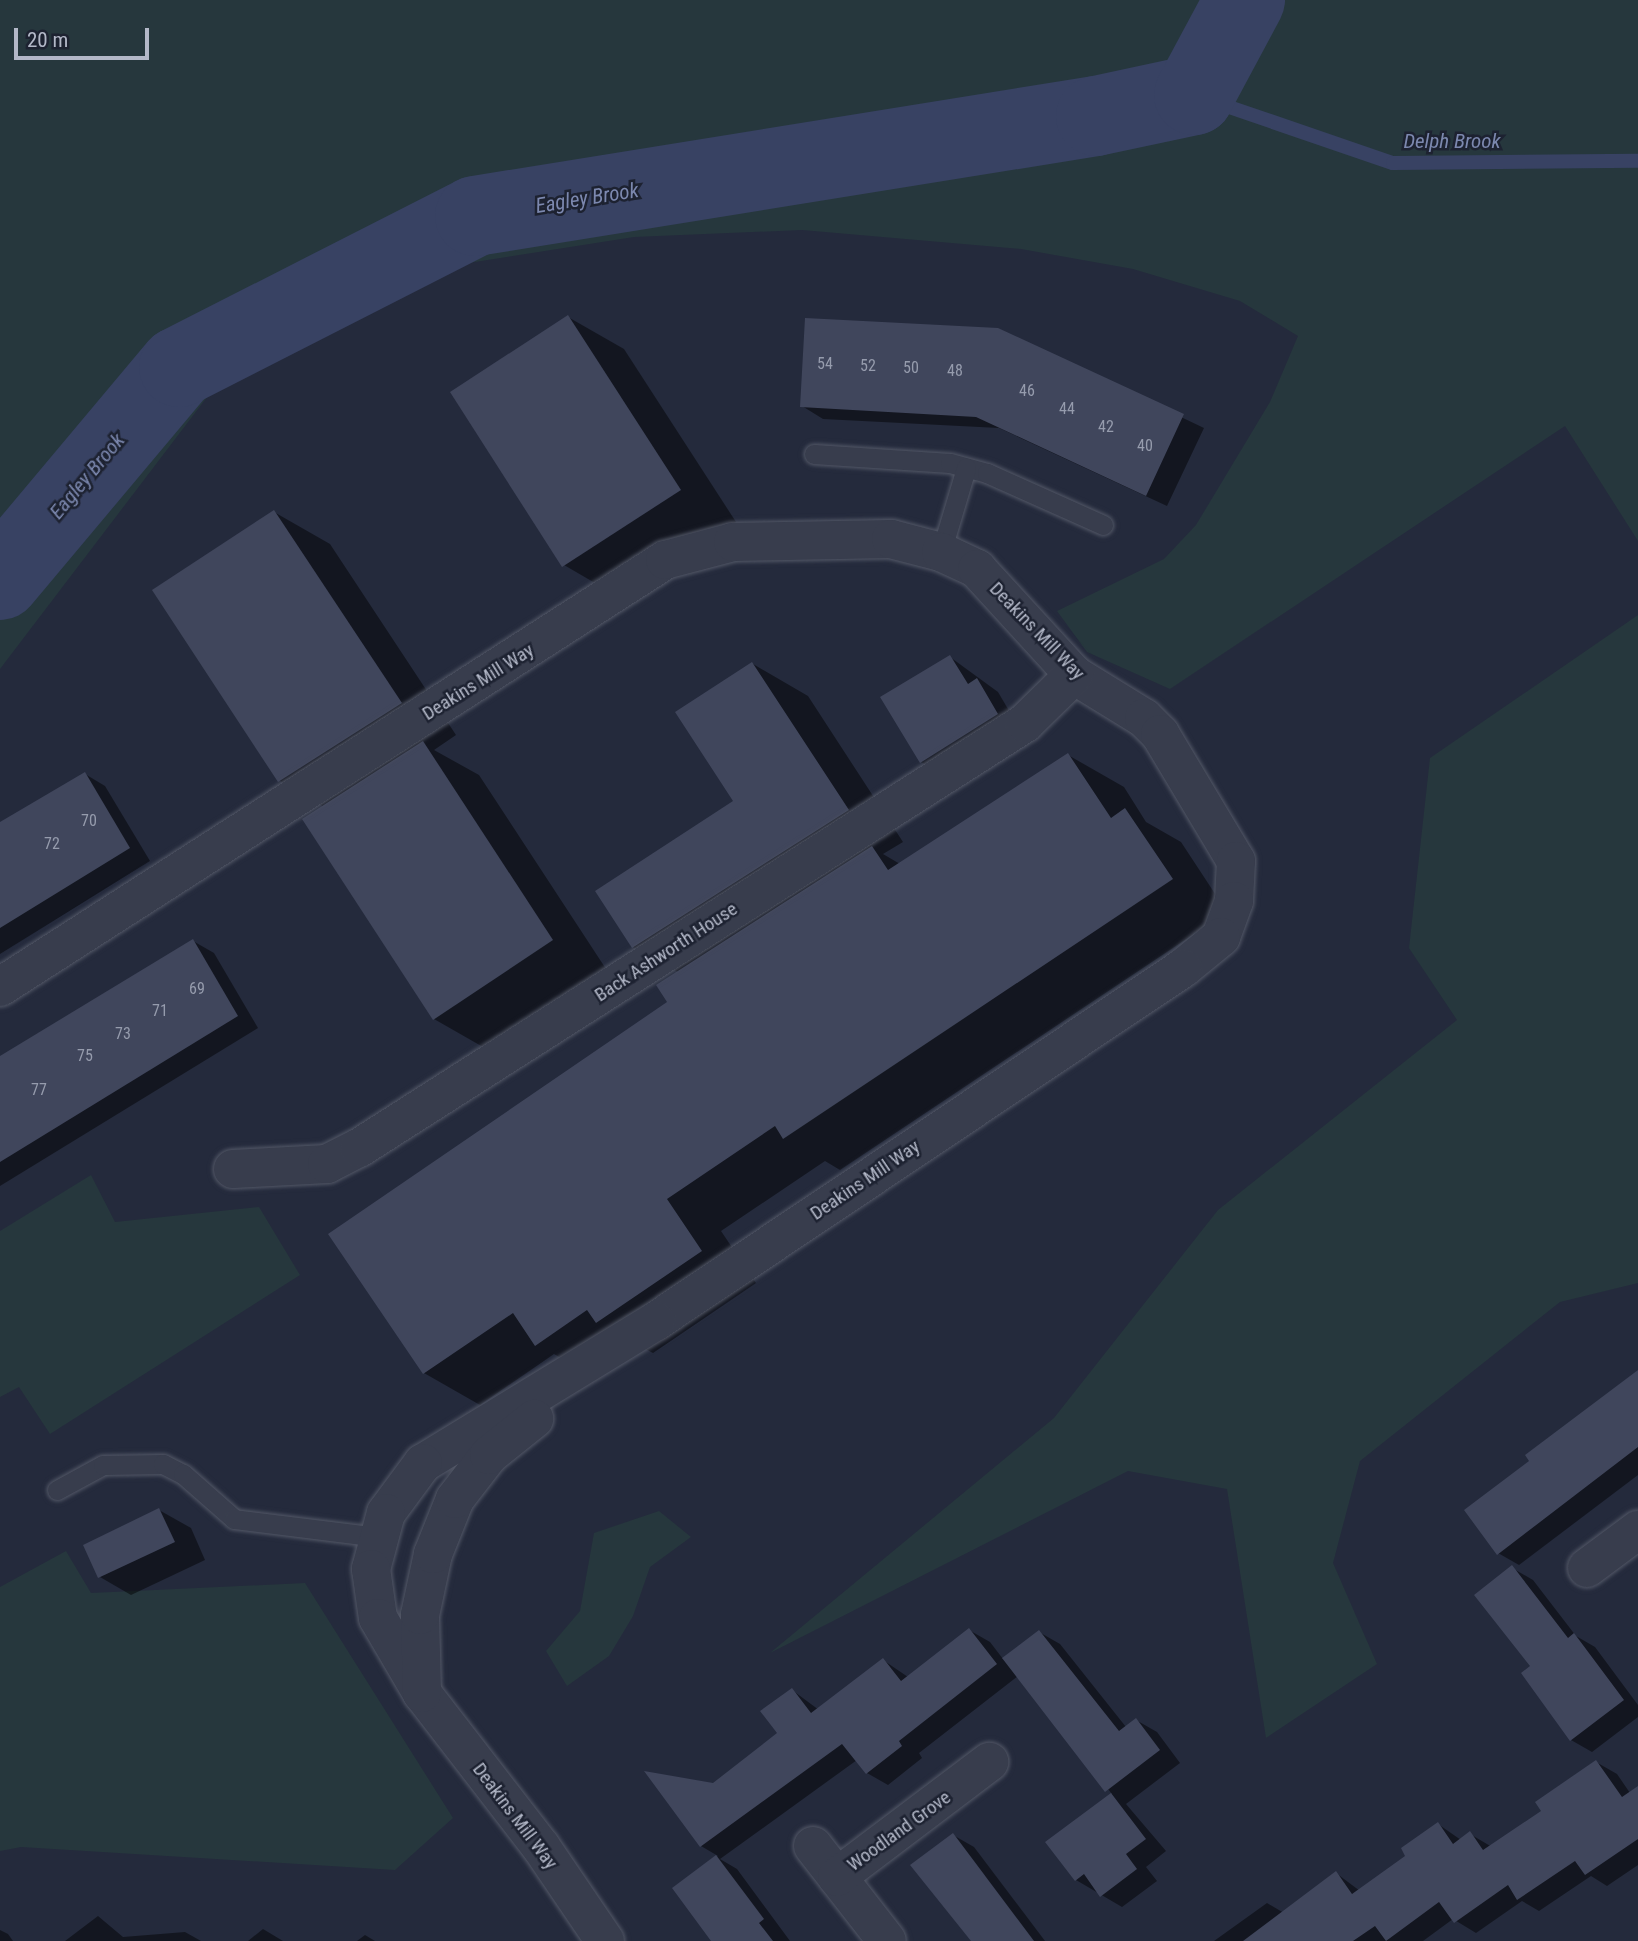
<!DOCTYPE html>
<html>
<head>
<meta charset="utf-8">
<style>
  body { margin:0 }
  #map { position:relative; width:1638px; height:1941px; overflow:hidden; background:#242a3c; font-family:"Roboto Condensed",sans-serif }
  div>[style] { position:absolute }
  .green>* { inset:0; background:#26373d }
  .shadow>* { inset:0; background:#0007 }
  .stream>* { height:14px; margin:-7px; padding:0 7px; transform-origin:7px; border-radius:7px; background:#384263 }
  .river>* { height:80px; margin:-40px; padding:0 40px; transform-origin:40px; border-radius:40px; background:#384263 }
  .building>* { inset:0; background:#40465c }
  .roads { filter:drop-shadow(0 0 2px #535867) drop-shadow(0 0 2px #535867) }
  .service>* { height:19px; margin:-9.5px; padding:0 9.5px; transform-origin:9.5px; border-radius:9.5px; background:#383d4d }
  .minor>* { height:38px; margin:-19px; padding:0 19px; transform-origin:19px; border-radius:19px; background:#383d4d }
  span { translate:-50% -50%; white-space:nowrap; text-align:center; line-height:1.15; -webkit-text-stroke:5px #1d2231; paint-order:stroke }
  .number-label { font-size:16px; color:#969cad }
  .number-label span { -webkit-text-stroke-width:0 }
  .street-label { font-size:19px; color:#b3b8c8 }
  .water-label { font-size:21px; color:#7c88af; font-style:italic }
  .scale { position:absolute; left:14px; top:28px; width:135px; height:32px; box-sizing:border-box; border:4px solid #b3b8c8; border-top:0; padding-left:9px; font-size:21px; line-height:24px; white-space:nowrap; color:#b3b8c8; -webkit-text-stroke:5px #1d2231; paint-order:stroke }
</style>
</head>
<body>
<div id="map">
  <div class="green">
    <i style="clip-path:polygon(0 0,1638px 0,1638px 541px,1565px 426px,1170px 689px,1087px 652px,1057px 611px,1164px 559px,1196px 525px,1270px 402px,1298px 336px,1240px 301px,1133px 269px,1021px 249px,802px 230px,634px 237px,430px 269px,214px 388px,0 669px)"></i>
    <i style="clip-path:polygon(1638px 615px,1638px 1283px,1560px 1302px,1360px 1461px,1333px 1563px,1377px 1664px,1266px 1738px,1227px 1489px,1128px 1471px,770px 1653px,1054px 1418px,1218px 1210px,1457px 1020px,1409px 948px,1430px 758px)"></i>
    <i style="clip-path:polygon(91px 1175px,115px 1222px,259px 1207px,300px 1275px,50px 1434px,19px 1387px,0 1397px,0 1231px)"></i>
    <i style="clip-path:polygon(659px 1511px,691px 1537px,650px 1567px,633px 1616px,609px 1656px,567px 1686px,546px 1651px,580px 1611px,594px 1533px)"></i>
    <i style="clip-path:polygon(66px 1551px,91px 1593px,305px 1583px,453px 1818px,395px 1870px,21px 1847px,0 1851px,0 1587px)"></i>
  </div>
  <div class="shadow">
    <i style="clip-path:polygon(568px 317px,624px 349px,736px 522px,619px 597px,564px 565px)"></i>
    <i style="clip-path:polygon(998px 330px,1204px 428px,1167px 506px,999px 428px,823px 419px,802px 406px)"></i>
    <i style="clip-path:polygon(274px 512px,330px 544px,456px 735px,434px 750px,479px 775px,608px 972px,490px 1051px,434px 1019px,324px 807px,280px 781px)"></i>
    <i style="clip-path:polygon(950px 657px,998px 692px,1018px 726px,942px 774px,921px 762px)"></i>
    <i style="clip-path:polygon(753px 664px,808px 696px,903px 842px,883px 854px,900px 864px,1068px 755px,1124px 787px,1146px 822px,1181px 842px,1227px 912px,840px 1170px,825px 1161px,721px 1231px,756px 1283px,653px 1353px,638px 1345px,592px 1376px,554px 1354px,480px 1405px,424px 1373px,670px 1003px,678px 972px,633px 947px,736px 802px)"></i>
    <i style="clip-path:polygon(85px 774px,105px 786px,150px 861px,0 954px,0 826px)"></i>
    <i style="clip-path:polygon(193px 941px,214px 953px,258px 1028px,0 1186px,0 1059px)"></i>
    <i style="clip-path:polygon(1638px 1372px,1638px 1475px,1519px 1565px,1498px 1553px,1532px 1461px)"></i>
    <i style="clip-path:polygon(159px 1510px,191px 1528px,205px 1560px,131px 1595px,100px 1577px)"></i>
    <i style="clip-path:polygon(1512px 1568px,1533px 1580px,1576px 1636px,1595px 1647px,1638px 1705px,1638px 1717px,1592px 1752px,1571px 1740px,1532px 1667px)"></i>
    <i style="clip-path:polygon(969px 1630px,990px 1642px,1003px 1659px,1039px 1632px,1060px 1644px,1126px 1727px,1136px 1720px,1157px 1732px,1180px 1763px,1126px 1804px,1166px 1851px,1146px 1867px,1157px 1881px,1122px 1907px,1076px 1880px,1048px 1843px,1112px 1794px,1018px 1676px,919px 1753px,922px 1758px,888px 1785px,867px 1773px,857px 1760px,720px 1859px,737px 1869px,790px 1941px,714px 1941px,675px 1888px,718px 1856px,701px 1846px,713px 1785px,780px 1734px,792px 1690px,819px 1710px,883px 1660px,908px 1677px)"></i>
    <i style="clip-path:polygon(1596px 1762px,1617px 1774px,1630px 1793px,1638px 1788px,1638px 1865px,1607px 1886px,1591px 1876px,1539px 1911px,1522px 1901px,1476px 1933px,1453px 1919px,1423px 1941px,1214px 1941px,1267px 1903px,1284px 1913px,1336px 1873px,1360px 1891px,1408px 1856px,1438px 1824px,1461px 1840px,1470px 1834px,1492px 1847px,1544px 1812px)"></i>
    <i style="clip-path:polygon(953px 1835px,974px 1847px,1045px 1941px,976px 1941px)"></i>
    <i style="clip-path:polygon(98px 1916px,123px 1937px,185px 1932px,201px 1941px,65px 1941px)"></i>
    <i style="clip-path:polygon(263px 1929px,283px 1941px,248px 1941px)"></i>
    <i style="clip-path:polygon(0 1930px,8px 1934px,13px 1941px,0 1941px)"></i>
    <i style="clip-path:polygon(365px 1935px,375px 1941px,357px 1941px)"></i>
  </div>
  <div class="stream">
    <i style="left:1194px;top:95px;width:210px;rotate:18.9deg"></i>
    <i style="left:1393px;top:163px;width:245px;rotate:-0.5deg"></i>
  </div>
  <div class="river">
    <i style="left:0;top:580px;width:278px;rotate:-50deg"></i>
    <i style="left:179px;top:367px;width:332px;rotate:-27deg"></i>
    <i style="left:475px;top:216px;width:629px;rotate:-9.15deg"></i>
    <i style="left:1096px;top:116px;width:100px;rotate:-12.1deg"></i>
    <i style="left:1194px;top:95px;width:108px;rotate:-61.8deg"></i>
  </div>
  <div class="building">
    <i style="clip-path:polygon(568px 315px,681px 490px,562px 567px,450px 392px)"></i>
    <i style="clip-path:polygon(805px 318px,998px 328px,1184px 414px,1146px 496px,976px 417px,800px 407px)"></i>
    <i style="clip-path:polygon(274px 510px,402px 703px,278px 782px,152px 590px)"></i>
    <i style="clip-path:polygon(950px 655px,968px 684px,977px 678px,998px 714px,920px 763px,880px 697px)"></i>
    <i style="clip-path:polygon(752px 662px,849px 810px,632px 948px,595px 891px,733px 801px,675px 712px)"></i>
    <i style="clip-path:polygon(423px 741px,553px 940px,433px 1020px,302px 819px)"></i>
    <i style="clip-path:polygon(1068px 753px,1111px 818px,1125px 808px,1173px 879px,783px 1139px,775px 1126px,667px 1199px,702px 1251px,596px 1323px,587px 1310px,535px 1346px,513px 1313px,423px 1374px,328px 1234px,667px 1002px,656px 985px,872px 846px,888px 870px)"></i>
    <i style="clip-path:polygon(85px 772px,130px 848px,0 928px,0 822px)"></i>
    <i style="clip-path:polygon(193px 939px,238px 1016px,0 1162px,0 1056px)"></i>
    <i style="clip-path:polygon(1638px 1370px,1638px 1447px,1497px 1555px,1464px 1510px,1529px 1461px,1525px 1455px)"></i>
    <i style="clip-path:polygon(159px 1508px,175px 1542px,98px 1578px,83px 1545px)"></i>
    <i style="clip-path:polygon(1512px 1565px,1568px 1638px,1574px 1633px,1624px 1700px,1570px 1741px,1521px 1673px,1530px 1666px,1474px 1595px)"></i>
    <i style="clip-path:polygon(969px 1628px,997px 1664px,899px 1741px,902px 1746px,866px 1774px,842px 1744px,700px 1847px,644px 1771px,713px 1783px,777px 1733px,760px 1711px,792px 1688px,811px 1713px,883px 1658px,901px 1681px)"></i>
    <i style="clip-path:polygon(1039px 1630px,1119px 1731px,1136px 1718px,1160px 1750px,1105px 1792px,1002px 1658px)"></i>
    <i style="clip-path:polygon(1596px 1760px,1622px 1797px,1638px 1786px,1638px 1839px,1585px 1875px,1575px 1861px,1517px 1900px,1508px 1885px,1454px 1923px,1439px 1902px,1386px 1941px,1375px 1926px,1353px 1941px,1243px 1941px,1336px 1871px,1352px 1894px,1405px 1856px,1401px 1848px,1438px 1822px,1453px 1844px,1470px 1831px,1483px 1850px,1541px 1811px,1535px 1802px)"></i>
    <i style="clip-path:polygon(1111px 1793px,1146px 1839px,1126px 1854px,1137px 1869px,1100px 1897px,1084px 1874px,1075px 1881px,1045px 1842px)"></i>
    <i style="clip-path:polygon(953px 1833px,1034px 1941px,971px 1941px,910px 1865px)"></i>
    <i style="clip-path:polygon(716px 1855px,764px 1919px,759px 1923px,773px 1941px,711px 1941px,672px 1888px)"></i>
  </div>
  <div class="roads">
    <div class="service">
      <i style="left:814px;top:454px;width:136px;rotate:3.8deg"></i>
      <i style="left:950px;top:463px;width:38px;rotate:15deg"></i>
      <i style="left:987px;top:473px;width:127px;rotate:24.1deg"></i>
      <i style="left:941px;top:552px;width:88px;rotate:-73.4deg"></i>
      <i style="left:57px;top:1490px;width:52px;rotate:-28.5deg"></i>
      <i style="left:103px;top:1465px;width:60px;rotate:-1deg"></i>
      <i style="left:163px;top:1464px;width:22px;rotate:27deg"></i>
      <i style="left:183px;top:1474px;width:68px;rotate:41.4deg"></i>
      <i style="left:234px;top:1519px;width:146px;rotate:7.1deg"></i>
    </div>
    <div class="minor">
      <i style="left:0;top:987px;width:790px;rotate:-32.7deg"></i>
      <i style="left:665px;top:560px;width:70px;rotate:-14.8deg"></i>
      <i style="left:733px;top:542px;width:158px;rotate:-1.1deg"></i>
      <i style="left:891px;top:539px;width:52px;rotate:14.6deg"></i>
      <i style="left:941px;top:552px;width:40px;rotate:25deg"></i>
      <i style="left:977px;top:569px;width:144px;rotate:47.5deg"></i>
      <i style="left:1074px;top:675px;width:82px;rotate:31.6deg"></i>
      <i style="left:1144px;top:718px;width:23px;rotate:45deg"></i>
      <i style="left:1160px;top:734px;width:148px;rotate:59.1deg"></i>
      <i style="left:1236px;top:861px;width:40px;rotate:92.9deg"></i>
      <i style="left:1234px;top:901px;width:38px;rotate:110deg"></i>
      <i style="left:1221px;top:937px;width:49px;rotate:140.8deg"></i>
      <i style="left:1183px;top:968px;width:634px;rotate:146.18deg"></i>
      <i style="left:656px;top:1321px;width:273px;rotate:148.6deg"></i>
      <i style="left:423px;top:1463px;width:62px;rotate:126.5deg"></i>
      <i style="left:386px;top:1513px;width:58px;rotate:105deg"></i>
      <i style="left:371px;top:1569px;width:49px;rotate:81.9deg"></i>
      <i style="left:378px;top:1618px;width:87px;rotate:59.6deg"></i>
      <i style="left:422px;top:1693px;width:195px;rotate:52.3deg"></i>
      <i style="left:541px;top:1847px;width:114px;rotate:55.8deg"></i>
      <i style="left:233px;top:1169px;width:94px;rotate:-3deg"></i>
      <i style="left:327px;top:1164px;width:36px;rotate:-27deg"></i>
      <i style="left:359px;top:1148px;width:790px;rotate:-32.54deg"></i>
      <i style="left:1025px;top:723px;width:69px;rotate:-44.4deg"></i>
      <i style="left:1587px;top:1568px;width:64px;rotate:-36.7deg"></i>
      <i style="left:422px;top:1693px;width:78px;rotate:-91.5deg"></i>
      <i style="left:420px;top:1615px;width:62px;rotate:-78deg"></i>
      <i style="left:433px;top:1554px;width:59px;rotate:-68.2deg"></i>
      <i style="left:455px;top:1499px;width:56px;rotate:-52.3deg"></i>
      <i style="left:489px;top:1455px;width:58px;rotate:-38.7deg"></i>
      <i style="left:813px;top:1846px;width:120px;rotate:52.1deg"></i>
      <i style="left:837px;top:1877px;width:191px;rotate:-37.1deg"></i>
    </div>
  </div>
  <div class="number-label">
    <span style="left:825px;top:364px">54</span>
    <span style="left:868px;top:366px">52</span>
    <span style="left:911px;top:368px">50</span>
    <span style="left:955px;top:371px">48</span>
    <span style="left:1027px;top:391px">46</span>
    <span style="left:1067px;top:409px">44</span>
    <span style="left:1106px;top:427px">42</span>
    <span style="left:1145px;top:446px">40</span>
    <span style="left:89px;top:821px">70</span>
    <span style="left:52px;top:844px">72</span>
    <span style="left:197px;top:989px">69</span>
    <span style="left:160px;top:1011px">71</span>
    <span style="left:123px;top:1034px">73</span>
    <span style="left:85px;top:1056px">75</span>
    <span style="left:39px;top:1090px">77</span>
  </div>
  <div class="street-label">
    <span style="left:1037px;top:631px;rotate:46deg">Deakins Mill Way</span>
    <span style="left:478px;top:682px;rotate:-32deg">Deakins Mill Way</span>
    <span style="left:666px;top:952px;rotate:-33deg">Back Ashworth House</span>
    <span style="left:865px;top:1180px;rotate:-34deg">Deakins Mill Way</span>
    <span style="left:515px;top:1816px;rotate:53deg">Deakins Mill Way</span>
    <span style="left:899px;top:1831px;rotate:-36deg">Woodland Grove</span>
  </div>
  <div class="water-label">
    <span style="left:1452px;top:141px">Delph Brook</span>
    <span style="left:587px;top:198px;rotate:-9deg">Eagley Brook</span>
    <span style="left:87px;top:476px;rotate:-50deg">Eagley Brook</span>
  </div>
  <div class="scale">20 m</div>
</div>
</body>
</html>
